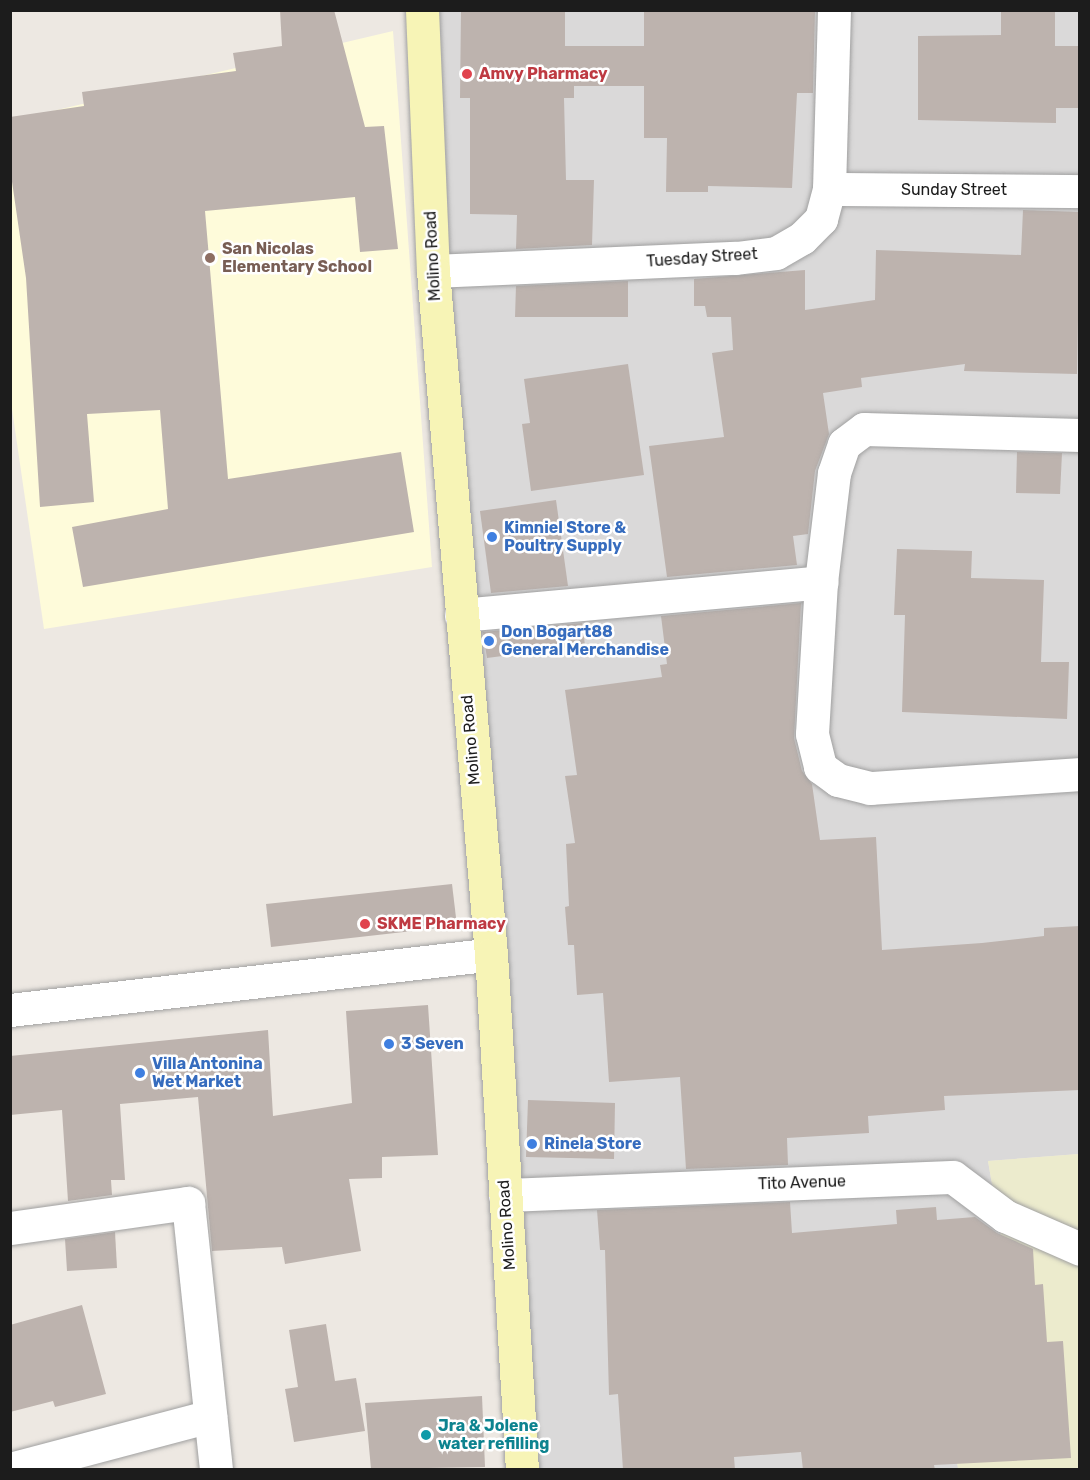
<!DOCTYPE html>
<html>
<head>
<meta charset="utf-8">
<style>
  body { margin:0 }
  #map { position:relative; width:1090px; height:1480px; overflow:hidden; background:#ede8e2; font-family:Rubik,sans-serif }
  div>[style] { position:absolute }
  .residential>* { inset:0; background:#dad9d9 }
  .education>* { inset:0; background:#fefbda }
  .farmland>* { inset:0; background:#ecebcd }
  .building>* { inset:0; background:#bdb3ae }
  .roads { filter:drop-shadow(0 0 2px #a0a0a0) drop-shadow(0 0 2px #a0a0a0) }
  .street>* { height:33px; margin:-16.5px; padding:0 16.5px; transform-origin:16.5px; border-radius:16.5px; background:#fff }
  .secondary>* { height:33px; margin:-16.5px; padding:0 16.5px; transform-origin:16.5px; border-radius:16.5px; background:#f7f4b6 }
  .dots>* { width:16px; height:16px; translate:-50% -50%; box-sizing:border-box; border:3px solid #fff; border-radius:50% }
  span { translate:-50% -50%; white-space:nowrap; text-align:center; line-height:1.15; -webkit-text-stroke:5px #fff; paint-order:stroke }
  .health-label { font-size:16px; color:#be3a42; font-weight:700 }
  .left { translate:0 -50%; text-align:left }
  .street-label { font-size:16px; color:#1c1c1c }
  .education-label { font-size:16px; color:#785e54; font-weight:700 }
  .shop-label { font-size:16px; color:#366cbe; font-weight:700 }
  .culture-label { font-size:16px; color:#0d838f; font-weight:700 }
  .frame { position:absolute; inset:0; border:12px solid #1c1c1c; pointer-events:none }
</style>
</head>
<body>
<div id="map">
  <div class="residential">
    <i style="clip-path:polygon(422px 11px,1079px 11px,1079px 1154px,988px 1161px,1036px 1440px,956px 1447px,958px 1469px,522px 1469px)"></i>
  </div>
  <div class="education">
    <i style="clip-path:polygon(393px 31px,432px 567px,44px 629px,10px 395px,10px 121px)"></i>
  </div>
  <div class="farmland">
    <i style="clip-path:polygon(1079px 1154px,1079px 1469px,958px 1469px,955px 1447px,1036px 1439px,988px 1161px)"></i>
  </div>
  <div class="building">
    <i style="clip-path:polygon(280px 10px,334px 10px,365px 127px,384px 126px,398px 249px,360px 252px,355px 197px,205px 211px,228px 479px,401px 452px,414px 532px,83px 587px,72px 527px,168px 509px,160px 410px,87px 414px,94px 502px,40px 507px,26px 278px,10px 168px,10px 117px,84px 106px,82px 92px,236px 71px,233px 53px,282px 46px)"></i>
    <i style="clip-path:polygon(461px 10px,565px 10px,565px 46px,644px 46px,644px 10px,815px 10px,813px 93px,797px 93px,792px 188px,708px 186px,708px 192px,666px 192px,667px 138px,644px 138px,644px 86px,574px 86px,574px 98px,564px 98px,566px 180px,594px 180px,592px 245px,516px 249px,517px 215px,470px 214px,470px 98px,460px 98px)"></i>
    <i style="clip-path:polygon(1001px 10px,1055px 10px,1055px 46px,1080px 46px,1080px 108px,1056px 108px,1056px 123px,918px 120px,918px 36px,1001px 35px)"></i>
    <i style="clip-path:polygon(1023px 210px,1080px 212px,1077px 374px,964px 371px,965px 364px,861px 378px,862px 387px,823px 393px,829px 434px,815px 471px,808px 534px,793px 536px,797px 565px,667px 577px,649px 446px,724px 437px,712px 353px,733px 350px,731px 317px,707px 317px,705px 306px,694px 306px,694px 279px,805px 270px,805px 310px,875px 300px,876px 250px,1021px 255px)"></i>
    <i style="clip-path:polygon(628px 281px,628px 317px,515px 317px,516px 286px)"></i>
    <i style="clip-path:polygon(628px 364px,644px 475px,531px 491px,522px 424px,530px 423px,524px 379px)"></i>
    <i style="clip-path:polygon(1017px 452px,1062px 453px,1060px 494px,1016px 493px)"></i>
    <i style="clip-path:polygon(556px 500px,568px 586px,491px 593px,480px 511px)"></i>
    <i style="clip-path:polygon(897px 549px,972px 551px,971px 578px,1044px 580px,1041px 662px,1069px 662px,1067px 719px,902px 712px,905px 615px,894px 615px)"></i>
    <i style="clip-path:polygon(801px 603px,794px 738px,802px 771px,812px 784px,820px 840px,876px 837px,882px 950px,982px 943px,1044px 936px,1044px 928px,1080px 926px,1080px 1090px,944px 1096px,945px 1110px,868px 1116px,869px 1133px,787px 1138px,788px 1165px,686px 1169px,680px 1077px,609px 1082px,603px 993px,577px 995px,574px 945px,568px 945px,565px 907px,569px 906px,566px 844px,575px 843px,565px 776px,577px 775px,565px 690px,662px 677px,660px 665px,667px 664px,661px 616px)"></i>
    <i style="clip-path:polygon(582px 623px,585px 645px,487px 658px,483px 632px)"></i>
    <i style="clip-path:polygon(452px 884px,457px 926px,271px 947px,266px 904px)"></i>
    <i style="clip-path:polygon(428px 1005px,438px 1155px,382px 1157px,382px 1178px,349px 1179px,361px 1251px,285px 1264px,282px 1247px,212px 1251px,198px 1097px,120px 1104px,125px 1180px,111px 1180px,112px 1195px,68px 1201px,62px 1110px,10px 1115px,10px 1056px,268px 1030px,273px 1116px,352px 1103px,346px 1011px)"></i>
    <i style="clip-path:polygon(528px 1100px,615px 1103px,614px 1159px,526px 1157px)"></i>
    <i style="clip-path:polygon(790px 1202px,792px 1233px,897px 1224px,896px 1210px,936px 1207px,937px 1220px,975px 1217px,997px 1233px,1033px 1249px,1035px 1285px,1043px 1284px,1047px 1342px,1063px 1341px,1071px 1458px,934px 1465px,935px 1470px,803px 1470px,801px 1452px,734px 1457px,735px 1470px,623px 1470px,618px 1394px,609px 1395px,605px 1250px,600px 1250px,597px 1210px)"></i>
    <i style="clip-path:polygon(115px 1232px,117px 1268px,67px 1271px,65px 1239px)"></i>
    <i style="clip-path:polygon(82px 1305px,106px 1394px,55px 1407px,53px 1401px,10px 1412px,10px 1325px)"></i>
    <i style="clip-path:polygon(326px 1324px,335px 1381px,356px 1378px,365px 1431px,294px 1442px,285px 1389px,298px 1387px,289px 1330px)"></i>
    <i style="clip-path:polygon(482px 1396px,485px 1467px,371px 1469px,365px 1403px)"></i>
  </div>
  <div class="roads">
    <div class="street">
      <i style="left:829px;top:189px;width:251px;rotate:0.5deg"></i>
      <i style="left:433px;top:271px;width:303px;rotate:-2.5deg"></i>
      <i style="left:736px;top:258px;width:40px;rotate:-7.1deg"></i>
      <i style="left:776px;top:253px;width:30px;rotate:-30deg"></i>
      <i style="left:802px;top:238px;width:27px;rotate:-45deg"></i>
      <i style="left:821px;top:219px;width:31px;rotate:-75deg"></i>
      <i style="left:829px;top:189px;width:179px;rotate:-88.4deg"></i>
      <i style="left:1080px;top:435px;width:216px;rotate:-178.4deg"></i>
      <i style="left:864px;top:429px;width:25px;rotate:143deg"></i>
      <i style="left:844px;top:444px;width:31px;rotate:109deg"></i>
      <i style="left:834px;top:473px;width:110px;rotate:96.8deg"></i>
      <i style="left:821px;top:582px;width:152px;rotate:93.4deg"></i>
      <i style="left:812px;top:734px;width:34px;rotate:76deg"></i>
      <i style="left:820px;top:767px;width:22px;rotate:36deg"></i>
      <i style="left:838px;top:780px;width:33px;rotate:14deg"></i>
      <i style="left:870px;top:788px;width:210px;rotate:-3.8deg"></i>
      <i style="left:461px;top:615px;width:362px;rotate:-5.2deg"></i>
      <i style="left:10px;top:1010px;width:484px;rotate:-6.6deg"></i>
      <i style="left:505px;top:1195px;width:448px;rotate:-2.3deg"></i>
      <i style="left:953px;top:1177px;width:65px;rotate:36.9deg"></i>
      <i style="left:1005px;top:1216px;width:82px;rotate:23.7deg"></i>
      <i style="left:10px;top:1228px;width:180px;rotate:-8deg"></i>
      <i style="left:188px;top:1203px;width:268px;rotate:84deg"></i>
      <i style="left:10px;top:1469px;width:207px;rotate:-14.8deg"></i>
    </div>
    <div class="secondary">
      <i style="left:422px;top:10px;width:261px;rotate:87.6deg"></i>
      <i style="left:433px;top:271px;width:685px;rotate:85.15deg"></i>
      <i style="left:491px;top:954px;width:517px;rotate:86.56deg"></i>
    </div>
  </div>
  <div class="dots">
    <i style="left:467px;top:74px;background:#e0444e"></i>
    <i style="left:210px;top:258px;background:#8d6e63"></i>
    <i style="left:492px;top:537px;background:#3f7fe0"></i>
    <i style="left:489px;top:641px;background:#3f7fe0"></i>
    <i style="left:365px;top:924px;background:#e0444e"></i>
    <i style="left:389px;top:1044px;background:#3f7fe0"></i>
    <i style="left:140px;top:1073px;background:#3f7fe0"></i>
    <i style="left:532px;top:1144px;background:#3f7fe0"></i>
    <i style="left:426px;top:1435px;background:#0f9aa8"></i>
  </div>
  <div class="health-label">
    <span class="left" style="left:479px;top:74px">Amvy Pharmacy</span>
    <span class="left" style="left:377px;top:924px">SKME Pharmacy</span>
  </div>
  <div class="street-label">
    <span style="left:954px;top:190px">Sunday Street</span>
    <span style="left:433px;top:256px;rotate:-93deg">Molino Road</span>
    <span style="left:702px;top:258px;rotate:-4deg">Tuesday Street</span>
    <span style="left:471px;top:740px;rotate:-95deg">Molino Road</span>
    <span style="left:802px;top:1183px;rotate:-2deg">Tito Avenue</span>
    <span style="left:507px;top:1225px;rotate:-94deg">Molino Road</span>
  </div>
  <div class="education-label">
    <span class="left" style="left:222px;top:258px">San Nicolas<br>Elementary School</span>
  </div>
  <div class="shop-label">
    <span class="left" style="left:504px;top:537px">Kimniel Store &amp;<br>Poultry Supply</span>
    <span class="left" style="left:501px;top:641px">Don Bogart88<br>General Merchandise</span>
    <span class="left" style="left:401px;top:1044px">3 Seven</span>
    <span class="left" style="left:152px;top:1073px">Villa Antonina<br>Wet Market</span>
    <span class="left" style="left:544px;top:1144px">Rinela Store</span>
  </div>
  <div class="culture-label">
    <span class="left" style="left:438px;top:1435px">Jra &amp; Jolene<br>water refilling</span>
  </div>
  <div class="frame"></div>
</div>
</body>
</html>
